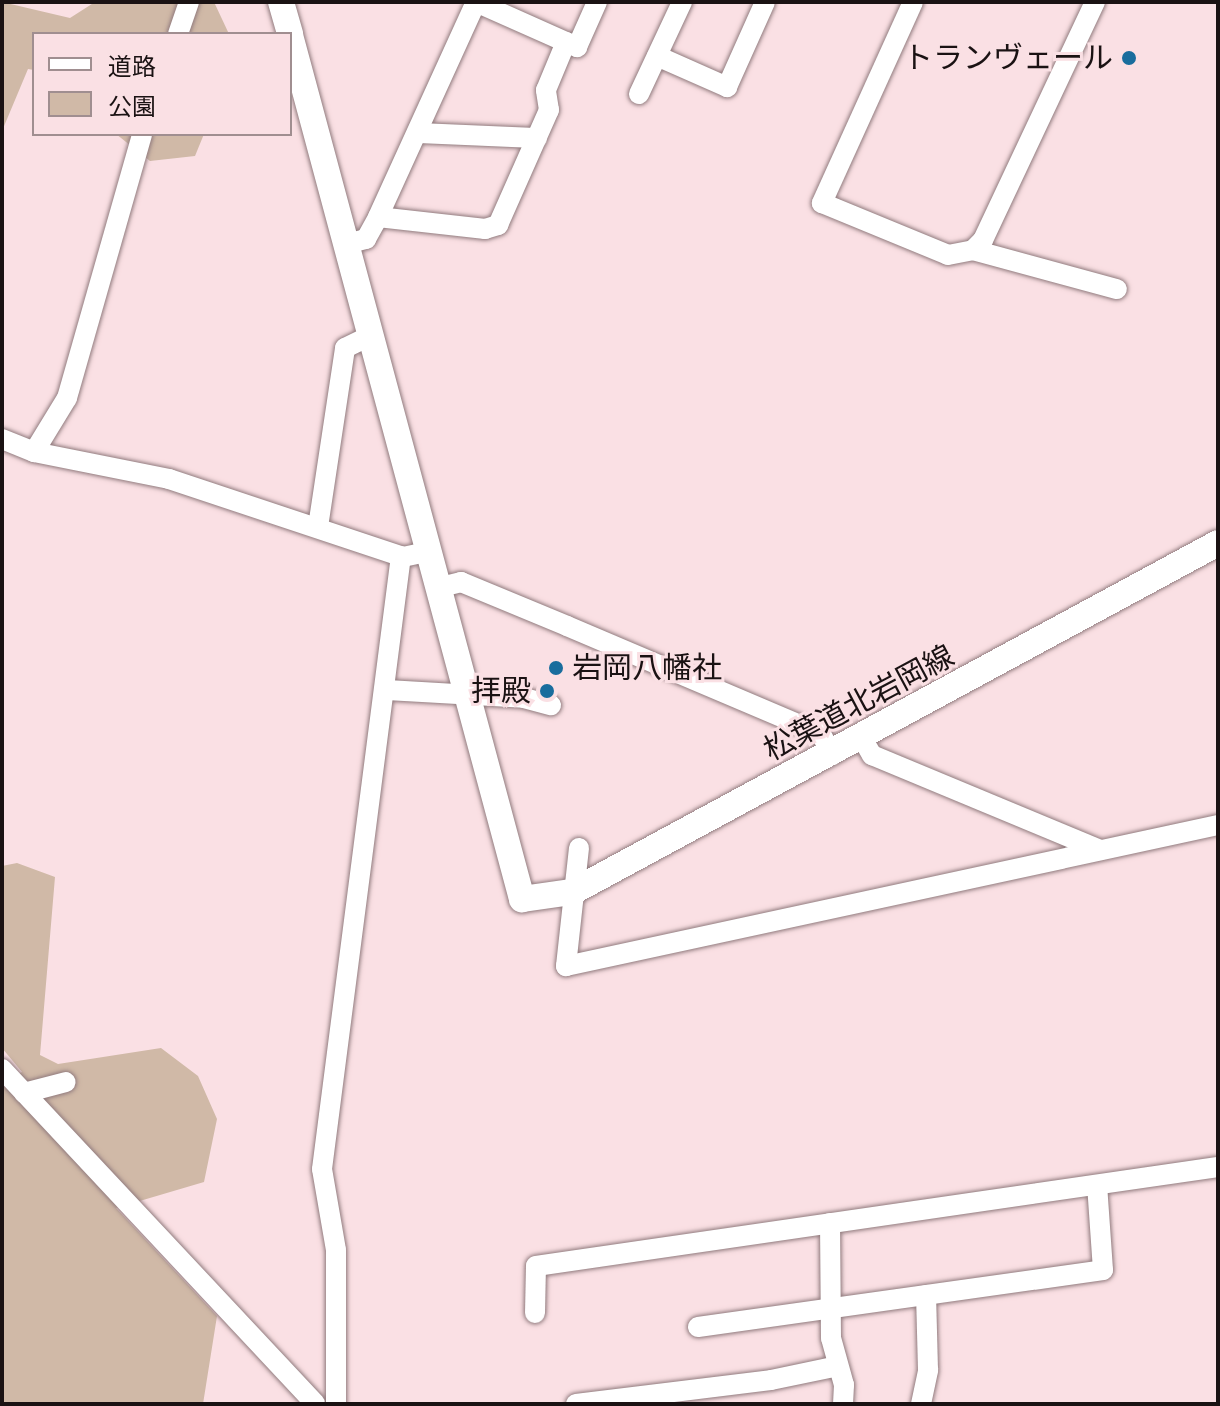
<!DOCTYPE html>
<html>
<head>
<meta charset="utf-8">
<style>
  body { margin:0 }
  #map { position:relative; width:1220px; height:1406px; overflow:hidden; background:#fae0e4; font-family:Cabin,"Noto Sans JP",sans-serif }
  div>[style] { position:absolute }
  .green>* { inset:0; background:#d0b9a7 }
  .roads { filter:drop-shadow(0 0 2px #917b7e) drop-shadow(0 0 2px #917b7e) }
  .minor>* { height:20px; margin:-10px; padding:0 10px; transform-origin:10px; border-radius:10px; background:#fff }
  .tertiary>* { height:26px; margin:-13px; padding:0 13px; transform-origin:13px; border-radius:13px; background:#fff }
  .dots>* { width:22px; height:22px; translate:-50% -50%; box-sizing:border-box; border:4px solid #fae0e4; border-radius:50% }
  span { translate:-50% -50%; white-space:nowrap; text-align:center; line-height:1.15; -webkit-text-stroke:6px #fae0e4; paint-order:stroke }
  .poi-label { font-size:30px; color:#1a1213 }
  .right { translate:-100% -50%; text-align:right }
  .left { translate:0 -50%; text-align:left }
  .street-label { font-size:30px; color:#1a1213 }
  .frame { position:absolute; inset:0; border:4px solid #1a1213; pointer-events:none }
  .legend { position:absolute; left:32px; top:32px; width:260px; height:104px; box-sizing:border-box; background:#fae0e4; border:2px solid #a08e90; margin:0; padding:10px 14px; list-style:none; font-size:24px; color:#1a1213 }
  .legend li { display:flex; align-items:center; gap:16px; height:40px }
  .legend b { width:40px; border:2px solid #a08e90 }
</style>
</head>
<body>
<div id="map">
  <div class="green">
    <i style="clip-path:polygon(2px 2px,70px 18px,95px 2px,214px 2px,229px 34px,34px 34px,34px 70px,28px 69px,2px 131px)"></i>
    <i style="clip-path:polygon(116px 134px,204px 134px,195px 156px,150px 161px)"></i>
    <i style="clip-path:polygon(17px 863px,55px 877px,40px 1055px,58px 1064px,161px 1048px,198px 1076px,217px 1119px,204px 1182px,116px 1208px,217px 1316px,203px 1404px,2px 1404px,2px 1082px,22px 1072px,2px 1048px,2px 866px)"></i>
  </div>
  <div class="roads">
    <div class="minor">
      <i style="left:913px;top:2px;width:221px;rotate:114.4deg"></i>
      <i style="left:822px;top:203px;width:136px;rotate:22.4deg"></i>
      <i style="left:948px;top:255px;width:25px;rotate:-11deg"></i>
      <i style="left:973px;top:250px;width:149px;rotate:15.2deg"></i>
      <i style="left:178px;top:34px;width:34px;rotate:-71deg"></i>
      <i style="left:657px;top:56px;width:77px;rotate:23.9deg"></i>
      <i style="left:727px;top:87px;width:93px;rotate:-65.9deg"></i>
      <i style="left:639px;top:94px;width:102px;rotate:-64.9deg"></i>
      <i style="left:417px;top:133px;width:120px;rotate:2.4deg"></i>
      <i style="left:378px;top:217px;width:108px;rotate:6.4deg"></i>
      <i style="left:485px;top:229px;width:14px;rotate:-17deg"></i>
      <i style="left:498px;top:225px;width:126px;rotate:-66.1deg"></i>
      <i style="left:549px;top:110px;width:20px;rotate:-99deg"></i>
      <i style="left:546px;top:90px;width:52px;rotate:-67.4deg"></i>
      <i style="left:346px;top:244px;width:21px;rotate:-14deg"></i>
      <i style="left:366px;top:239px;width:25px;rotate:-61deg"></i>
      <i style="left:378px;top:217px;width:236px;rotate:-65.5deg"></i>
      <i style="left:476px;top:2px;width:111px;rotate:24deg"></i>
      <i style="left:577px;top:47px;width:49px;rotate:-66deg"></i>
      <i style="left:973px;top:250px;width:14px;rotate:-45deg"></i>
      <i style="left:983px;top:240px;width:263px;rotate:-64.8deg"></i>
      <i style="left:2px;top:439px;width:35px;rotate:22deg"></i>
      <i style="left:34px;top:452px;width:138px;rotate:11.3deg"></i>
      <i style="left:169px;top:479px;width:247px;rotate:18.4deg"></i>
      <i style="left:403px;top:557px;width:25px;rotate:-12deg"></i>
      <i style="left:34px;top:452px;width:63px;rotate:-58.6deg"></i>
      <i style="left:67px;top:398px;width:274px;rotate:-74.1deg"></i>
      <i style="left:318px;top:527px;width:181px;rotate:-81.4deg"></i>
      <i style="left:345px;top:348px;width:28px;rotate:-26deg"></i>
      <i style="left:437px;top:588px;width:25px;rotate:-14deg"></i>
      <i style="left:461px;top:582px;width:115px;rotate:22.5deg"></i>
      <i style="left:567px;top:626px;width:276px;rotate:23deg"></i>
      <i style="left:821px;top:734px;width:24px;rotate:62deg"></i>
      <i style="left:387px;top:690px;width:137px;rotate:3.3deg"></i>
      <i style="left:524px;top:698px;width:28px;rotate:15deg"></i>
      <i style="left:862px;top:738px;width:20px;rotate:60deg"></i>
      <i style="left:872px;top:755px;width:247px;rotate:22.6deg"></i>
      <i style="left:579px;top:848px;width:119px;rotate:96.3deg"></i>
      <i style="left:566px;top:966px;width:667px;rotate:-12.2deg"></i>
      <i style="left:2px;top:1069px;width:458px;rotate:46.9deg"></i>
      <i style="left:24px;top:1093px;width:43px;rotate:-14.7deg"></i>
      <i style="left:830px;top:1223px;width:115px;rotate:89.5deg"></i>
      <i style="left:831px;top:1338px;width:49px;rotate:74.5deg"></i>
      <i style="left:844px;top:1385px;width:19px;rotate:93deg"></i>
      <i style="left:535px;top:1313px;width:47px;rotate:-88.8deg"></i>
      <i style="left:536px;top:1266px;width:689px;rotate:-8.26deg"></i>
      <i style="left:698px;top:1327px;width:409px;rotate:-8deg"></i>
      <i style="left:1103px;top:1270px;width:85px;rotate:-94deg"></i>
      <i style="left:336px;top:1404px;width:154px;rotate:-90deg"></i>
      <i style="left:336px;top:1250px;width:82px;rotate:-99.8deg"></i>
      <i style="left:322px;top:1169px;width:618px;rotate:-82.66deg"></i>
      <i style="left:576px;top:1404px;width:196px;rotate:-7deg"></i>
      <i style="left:771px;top:1380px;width:68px;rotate:-11.8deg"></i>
      <i style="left:921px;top:1404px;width:35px;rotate:-78deg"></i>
      <i style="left:928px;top:1370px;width:75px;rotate:-91.5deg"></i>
    </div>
    <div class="tertiary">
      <i style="left:281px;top:2px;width:33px;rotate:74deg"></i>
      <i style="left:290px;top:35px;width:895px;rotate:74.97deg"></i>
      <i style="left:522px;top:899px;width:50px;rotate:-8deg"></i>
      <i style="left:572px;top:892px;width:734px;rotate:-28.38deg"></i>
    </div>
  </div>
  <div class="dots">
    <i style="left:1129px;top:58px;background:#196d9d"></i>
    <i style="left:556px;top:668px;background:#196d9d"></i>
    <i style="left:547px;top:691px;background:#196d9d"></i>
  </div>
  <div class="poi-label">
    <span class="right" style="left:1113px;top:58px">トランヴェール</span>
    <span class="left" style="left:572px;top:668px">岩岡八幡社</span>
    <span class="right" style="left:531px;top:691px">拝殿</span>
  </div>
  <div class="street-label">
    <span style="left:859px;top:703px;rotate:-28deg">松葉道北岩岡線</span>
  </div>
  <div class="frame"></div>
  <ul class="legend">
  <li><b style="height:10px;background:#fff"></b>道路</li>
  <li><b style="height:22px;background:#d0b9a7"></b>公園</li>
  </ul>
</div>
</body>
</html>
